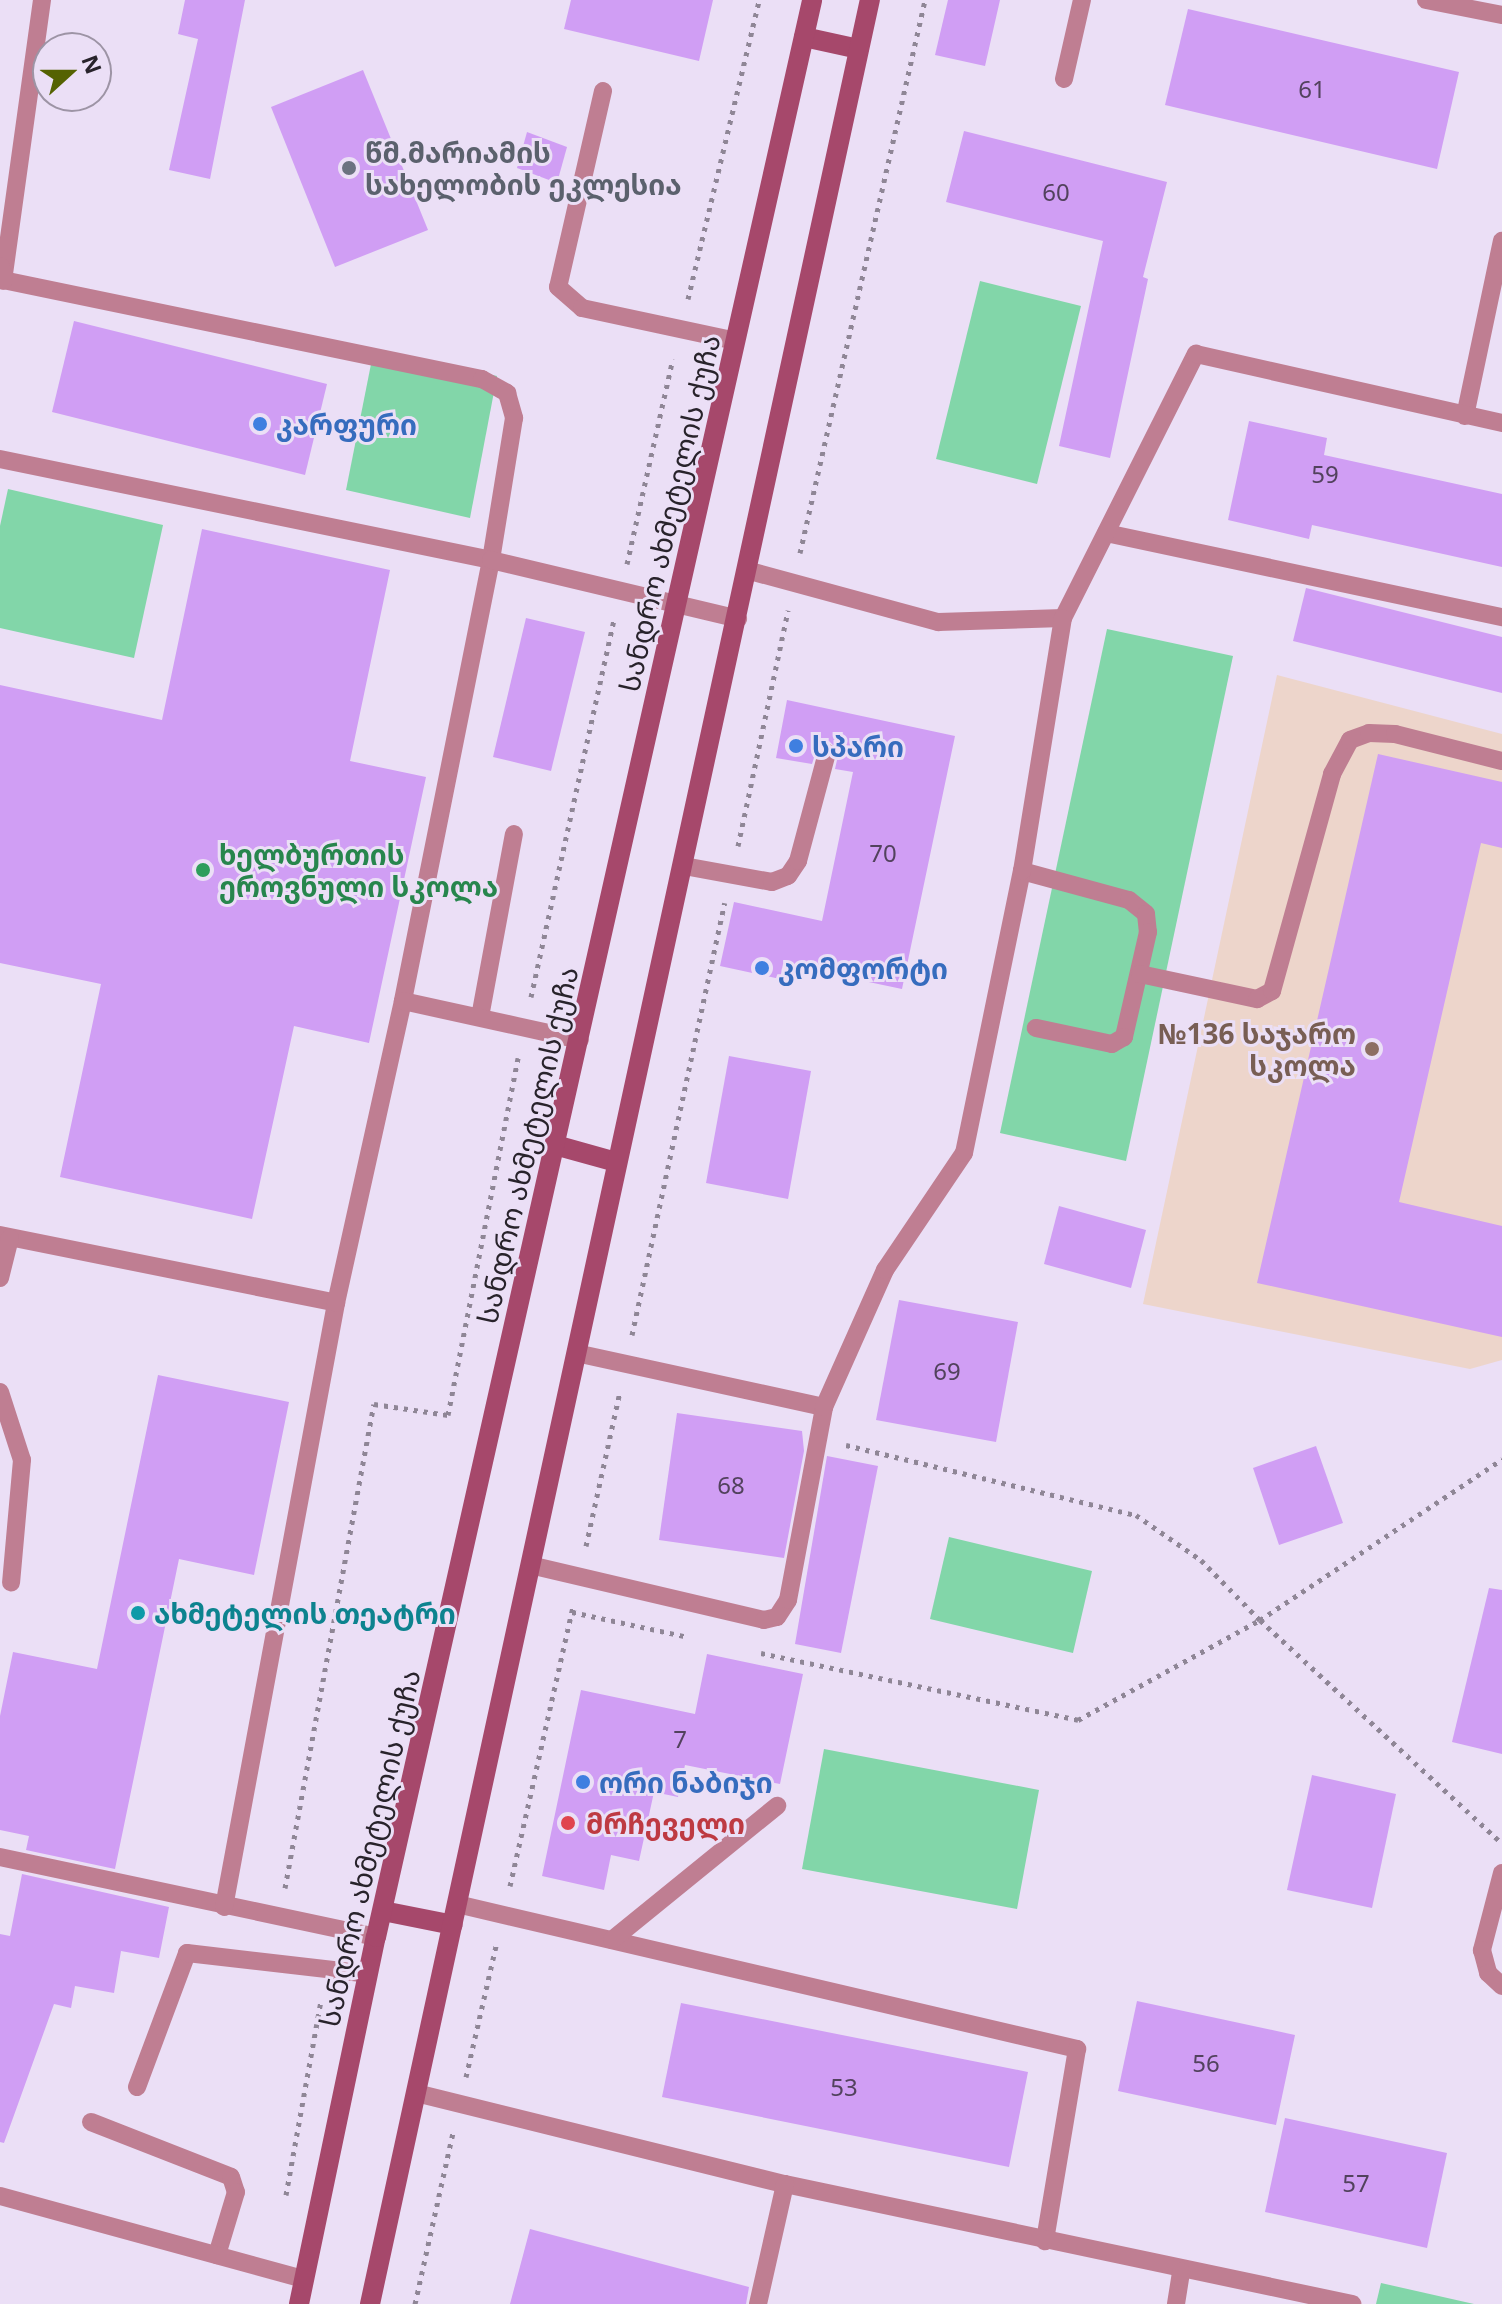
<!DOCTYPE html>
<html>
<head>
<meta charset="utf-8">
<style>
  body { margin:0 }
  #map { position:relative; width:1502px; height:2304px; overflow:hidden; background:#ebdff6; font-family:"Noto Sans","Noto Sans Georgian",sans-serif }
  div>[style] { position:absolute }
  .education>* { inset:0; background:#edd5cb }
  .green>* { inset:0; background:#82d6a9 }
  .building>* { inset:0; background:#d09ef4 }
  .path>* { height:5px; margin-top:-2.5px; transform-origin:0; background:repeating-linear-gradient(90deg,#8f8696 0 4px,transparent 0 10px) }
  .service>* { height:18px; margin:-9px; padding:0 9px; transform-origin:9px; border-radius:9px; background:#bf7e92 }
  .minor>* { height:20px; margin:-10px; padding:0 10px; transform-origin:10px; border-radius:10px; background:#bf7e92 }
  .secondary>* { height:20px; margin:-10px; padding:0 10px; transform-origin:10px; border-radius:10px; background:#a6486b }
  .dots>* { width:22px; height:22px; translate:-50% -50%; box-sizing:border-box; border:4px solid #ebdff6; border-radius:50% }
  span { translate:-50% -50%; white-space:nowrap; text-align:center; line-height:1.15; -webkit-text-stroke:6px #ebdff6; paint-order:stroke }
  .number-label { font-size:24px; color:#52425d }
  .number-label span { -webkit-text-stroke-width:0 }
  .worship-label { font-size:28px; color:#5b616d; font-weight:700 }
  .left { translate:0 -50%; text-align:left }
  .shop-label { font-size:28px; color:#366cbe; font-weight:700 }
  .street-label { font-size:28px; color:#28232b }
  .leisure-label { font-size:28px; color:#27864d; font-weight:700 }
  .education-label { font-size:28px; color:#785e54; font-weight:700 }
  .right { translate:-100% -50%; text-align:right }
  .culture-label { font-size:28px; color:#0d838f; font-weight:700 }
  .health-label { font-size:28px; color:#be3a42; font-weight:700 }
  .north { position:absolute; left:32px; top:32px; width:80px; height:80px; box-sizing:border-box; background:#ebdff6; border:2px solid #9d94a5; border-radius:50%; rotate:69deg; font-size:22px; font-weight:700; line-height:32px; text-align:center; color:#28232b }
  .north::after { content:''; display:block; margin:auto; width:28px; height:36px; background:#556202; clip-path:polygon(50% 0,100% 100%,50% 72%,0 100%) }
</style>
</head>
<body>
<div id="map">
  <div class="education">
    <i style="clip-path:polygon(1277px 675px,1502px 734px,1502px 1360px,1470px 1369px,1143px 1304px)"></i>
  </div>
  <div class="green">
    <i style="clip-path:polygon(980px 281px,1081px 306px,1037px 484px,936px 459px)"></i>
    <i style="clip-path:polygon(374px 349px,497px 376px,470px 518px,346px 490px)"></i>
    <i style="clip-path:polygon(8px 489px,163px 525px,134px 658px,0 628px,0 526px)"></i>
    <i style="clip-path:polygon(1107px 629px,1233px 656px,1126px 1161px,1000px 1133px)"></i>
    <i style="clip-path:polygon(949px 1537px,1092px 1571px,1073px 1653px,930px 1619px)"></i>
    <i style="clip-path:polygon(824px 1749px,1039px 1790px,1017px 1909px,802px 1869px)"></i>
    <i style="clip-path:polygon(1381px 2283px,1474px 2304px,1376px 2304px)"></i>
  </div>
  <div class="building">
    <i style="clip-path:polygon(185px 0,245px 0,210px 179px,169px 170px,198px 39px,178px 34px)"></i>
    <i style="clip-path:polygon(571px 0,713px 0,699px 61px,564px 29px)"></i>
    <i style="clip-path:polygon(948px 0,1000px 0,985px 66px,935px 55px)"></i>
    <i style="clip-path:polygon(1188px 9px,1459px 72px,1437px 169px,1165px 105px)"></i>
    <i style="clip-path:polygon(363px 70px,428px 230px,335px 267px,271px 107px)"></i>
    <i style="clip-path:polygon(964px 131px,1167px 182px,1143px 277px,1148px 279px,1110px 458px,1059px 446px,1103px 241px,946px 202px)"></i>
    <i style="clip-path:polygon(527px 132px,567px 147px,557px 183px,517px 168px)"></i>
    <i style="clip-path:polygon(74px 321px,327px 384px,305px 475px,52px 412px)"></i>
    <i style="clip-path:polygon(1249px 421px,1327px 438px,1324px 455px,1502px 494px,1502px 567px,1312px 525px,1309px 539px,1228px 520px)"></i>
    <i style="clip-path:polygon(202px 529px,390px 570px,350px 761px,426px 777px,369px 1043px,294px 1026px,252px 1219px,60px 1177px,101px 984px,0 963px,0 685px,162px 720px)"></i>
    <i style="clip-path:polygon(1306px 588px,1502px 637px,1502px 693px,1293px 641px)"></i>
    <i style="clip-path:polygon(526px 618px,585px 632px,551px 771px,493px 757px)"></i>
    <i style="clip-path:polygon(787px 700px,955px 736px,902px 989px,783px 964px,780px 979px,720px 966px,734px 902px,822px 921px,853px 772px,835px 769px,839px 751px,829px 741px,818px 745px,812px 764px,776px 758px)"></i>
    <i style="clip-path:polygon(1378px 754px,1502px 782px,1502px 848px,1481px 843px,1399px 1202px,1502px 1226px,1502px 1337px,1257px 1283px)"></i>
    <i style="clip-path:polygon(729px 1056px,811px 1071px,788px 1199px,706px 1183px)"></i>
    <i style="clip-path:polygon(1059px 1206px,1146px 1230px,1131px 1288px,1044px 1264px)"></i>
    <i style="clip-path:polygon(899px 1300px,1018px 1322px,996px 1442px,876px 1420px)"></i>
    <i style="clip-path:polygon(158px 1375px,289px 1402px,254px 1575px,179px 1559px,115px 1869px,26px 1850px,29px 1836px,0 1830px,0 1716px,13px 1652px,97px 1669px)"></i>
    <i style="clip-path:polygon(677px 1413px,802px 1431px,804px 1451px,784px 1558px,659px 1540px)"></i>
    <i style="clip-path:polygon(1316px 1446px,1343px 1523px,1279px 1545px,1253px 1468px)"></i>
    <i style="clip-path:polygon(827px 1456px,878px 1466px,841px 1653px,795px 1644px)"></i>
    <i style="clip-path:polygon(1489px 1588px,1502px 1590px,1502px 1754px,1452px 1742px)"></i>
    <i style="clip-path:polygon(707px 1654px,803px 1674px,780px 1784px,685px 1765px,678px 1797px,654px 1792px,639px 1861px,611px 1855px,604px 1890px,542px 1876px,581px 1690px,695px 1714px)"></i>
    <i style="clip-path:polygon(1312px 1775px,1396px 1794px,1372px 1908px,1287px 1890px)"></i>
    <i style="clip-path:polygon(22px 1874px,169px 1907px,159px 1958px,121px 1951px,114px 1993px,75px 1986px,71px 2008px,54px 2004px,4px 2143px,0 2142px,0 1934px,10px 1936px)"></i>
    <i style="clip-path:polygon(1137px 2001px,1295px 2035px,1276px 2125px,1118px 2091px)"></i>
    <i style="clip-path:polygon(681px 2003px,1028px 2072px,1009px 2167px,662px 2097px)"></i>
    <i style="clip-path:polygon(1285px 2118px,1447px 2153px,1427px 2248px,1265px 2212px)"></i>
    <i style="clip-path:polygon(530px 2229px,749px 2287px,746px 2304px,510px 2304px)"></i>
  </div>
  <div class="path">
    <i style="left:688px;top:299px;width:307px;rotate:-76.6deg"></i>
    <i style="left:800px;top:553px;width:567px;rotate:-77.26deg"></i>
    <i style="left:627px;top:564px;width:210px;rotate:-77.4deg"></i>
    <i style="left:738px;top:846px;width:241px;rotate:-78deg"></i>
    <i style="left:531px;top:997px;width:386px;rotate:-77.6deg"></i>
    <i style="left:632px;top:1335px;width:442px;rotate:-77.9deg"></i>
    <i style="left:846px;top:1445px;width:298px;rotate:13.6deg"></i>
    <i style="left:1136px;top:1515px;width:79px;rotate:34.7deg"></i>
    <i style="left:1201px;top:1560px;width:84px;rotate:45.5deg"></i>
    <i style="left:1260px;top:1620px;width:328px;rotate:42.7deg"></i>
    <i style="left:586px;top:1546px;width:158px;rotate:-77.6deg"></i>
    <i style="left:572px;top:1612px;width:115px;rotate:12.1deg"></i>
    <i style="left:761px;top:1653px;width:324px;rotate:11.9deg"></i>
    <i style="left:1078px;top:1720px;width:208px;rotate:-28.8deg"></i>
    <i style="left:1260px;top:1620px;width:291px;rotate:-33.6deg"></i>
    <i style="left:510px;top:1886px;width:286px;rotate:-77.3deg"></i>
    <i style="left:285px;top:1888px;width:492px;rotate:-79.6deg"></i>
    <i style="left:374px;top:1404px;width:75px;rotate:8.5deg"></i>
    <i style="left:448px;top:1415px;width:364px;rotate:-78.9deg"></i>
    <i style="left:466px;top:2077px;width:139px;rotate:-77.1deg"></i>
    <i style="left:286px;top:2195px;width:198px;rotate:-79.8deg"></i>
    <i style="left:415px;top:2304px;width:175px;rotate:-77.5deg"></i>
  </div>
  <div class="service">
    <i style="left:42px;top:0;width:283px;rotate:97.9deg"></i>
    <i style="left:3px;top:280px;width:489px;rotate:11.7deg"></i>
    <i style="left:482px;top:379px;width:29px;rotate:29deg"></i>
    <i style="left:507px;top:393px;width:26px;rotate:74deg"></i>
    <i style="left:514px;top:418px;width:144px;rotate:99.2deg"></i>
    <i style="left:491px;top:560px;width:450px;rotate:101.3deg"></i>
    <i style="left:1426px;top:0;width:77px;rotate:11.2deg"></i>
    <i style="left:1064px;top:79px;width:81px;rotate:-77.2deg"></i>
    <i style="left:603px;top:91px;width:201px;rotate:102.9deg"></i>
    <i style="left:558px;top:287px;width:32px;rotate:41deg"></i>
    <i style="left:582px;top:308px;width:157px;rotate:12.1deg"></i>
    <i style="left:1465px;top:416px;width:179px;rotate:-78.1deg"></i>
    <i style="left:0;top:459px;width:501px;rotate:11.62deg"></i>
    <i style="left:491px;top:560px;width:254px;rotate:13.4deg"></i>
    <i style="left:1106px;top:533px;width:405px;rotate:12deg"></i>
    <i style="left:750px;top:571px;width:195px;rotate:15.2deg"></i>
    <i style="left:938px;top:622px;width:125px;rotate:-1.8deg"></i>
    <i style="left:1063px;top:618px;width:296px;rotate:-63.3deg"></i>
    <i style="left:1196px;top:354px;width:314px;rotate:12.7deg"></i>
    <i style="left:684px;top:866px;width:89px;rotate:10.3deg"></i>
    <i style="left:772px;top:882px;width:17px;rotate:-21deg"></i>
    <i style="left:788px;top:876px;width:18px;rotate:-56deg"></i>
    <i style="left:798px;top:861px;width:112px;rotate:-75deg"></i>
    <i style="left:1022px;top:871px;width:111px;rotate:15.2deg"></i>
    <i style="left:1129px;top:900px;width:22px;rotate:39deg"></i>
    <i style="left:1146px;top:914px;width:18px;rotate:84deg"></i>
    <i style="left:1148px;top:932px;width:108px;rotate:102.9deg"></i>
    <i style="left:1124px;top:1037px;width:14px;rotate:150deg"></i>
    <i style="left:1112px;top:1044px;width:78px;rotate:-168.1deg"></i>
    <i style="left:1140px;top:974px;width:120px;rotate:12.1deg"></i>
    <i style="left:1257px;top:999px;width:17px;rotate:-28deg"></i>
    <i style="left:1272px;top:991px;width:225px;rotate:-74.5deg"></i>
    <i style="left:1332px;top:774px;width:38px;rotate:-62deg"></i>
    <i style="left:1350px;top:740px;width:20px;rotate:-20deg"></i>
    <i style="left:1369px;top:733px;width:26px;rotate:2deg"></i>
    <i style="left:1395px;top:734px;width:110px;rotate:14.2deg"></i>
    <i style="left:480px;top:1017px;width:186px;rotate:-79.5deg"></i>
    <i style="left:0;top:1235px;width:343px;rotate:11.4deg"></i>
    <i style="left:0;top:1278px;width:41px;rotate:-76deg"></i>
    <i style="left:576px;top:1353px;width:254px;rotate:12.3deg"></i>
    <i style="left:0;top:1392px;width:71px;rotate:72.1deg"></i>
    <i style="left:22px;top:1460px;width:123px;rotate:95.1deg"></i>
    <i style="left:530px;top:1565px;width:240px;rotate:13.2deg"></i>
    <i style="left:764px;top:1620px;width:13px;rotate:-13deg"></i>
    <i style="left:777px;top:1617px;width:20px;rotate:-57deg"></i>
    <i style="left:788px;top:1600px;width:196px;rotate:-79.4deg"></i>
    <i style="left:824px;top:1407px;width:150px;rotate:-66deg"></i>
    <i style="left:885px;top:1270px;width:141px;rotate:-56deg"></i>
    <i style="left:964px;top:1153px;width:288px;rotate:-78.4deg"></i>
    <i style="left:1022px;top:871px;width:256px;rotate:-80.8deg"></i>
    <i style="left:0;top:1857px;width:384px;rotate:12deg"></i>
    <i style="left:1502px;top:1873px;width:80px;rotate:104.6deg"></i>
    <i style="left:1482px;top:1950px;width:24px;rotate:75deg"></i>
    <i style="left:1488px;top:1973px;width:19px;rotate:43deg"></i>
    <i style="left:457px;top:1904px;width:637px;rotate:13.16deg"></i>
    <i style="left:1077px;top:2049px;width:195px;rotate:99.5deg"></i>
    <i style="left:224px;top:1907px;width:614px;rotate:-79.49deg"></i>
    <i style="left:336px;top:1303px;width:309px;rotate:-77.5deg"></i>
    <i style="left:403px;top:1001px;width:181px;rotate:12.4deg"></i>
    <i style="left:612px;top:1940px;width:213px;rotate:-39.1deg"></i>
    <i style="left:137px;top:2087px;width:143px;rotate:-69.5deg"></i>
    <i style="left:187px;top:1953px;width:182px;rotate:6.6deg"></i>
    <i style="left:416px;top:2093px;width:380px;rotate:13.9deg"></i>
    <i style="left:785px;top:2184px;width:580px;rotate:11.95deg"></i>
    <i style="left:91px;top:2122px;width:150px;rotate:21.4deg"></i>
    <i style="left:231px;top:2177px;width:16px;rotate:72deg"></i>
    <i style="left:236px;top:2192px;width:66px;rotate:106.8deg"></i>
    <i style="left:0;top:2196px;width:315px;rotate:15.3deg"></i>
    <i style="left:758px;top:2304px;width:123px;rotate:-77.3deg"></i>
    <i style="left:1176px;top:2304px;width:33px;rotate:-81deg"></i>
  </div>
  <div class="minor">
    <i style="left:0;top:267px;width:13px;rotate:77deg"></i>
  </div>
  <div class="secondary">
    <i style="left:804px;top:37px;width:56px;rotate:12.3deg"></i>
    <i style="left:555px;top:1145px;width:63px;rotate:15.6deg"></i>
    <i style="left:383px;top:1911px;width:71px;rotate:11.3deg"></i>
    <i style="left:299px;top:2304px;width:375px;rotate:-78.2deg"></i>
    <i style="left:376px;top:1937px;width:1985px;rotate:-77.31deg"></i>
    <i style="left:370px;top:2304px;width:2358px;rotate:-77.76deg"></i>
  </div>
  <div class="dots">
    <i style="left:349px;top:168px;background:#6b7280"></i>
    <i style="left:260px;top:424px;background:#3f7fe0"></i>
    <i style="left:796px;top:746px;background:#3f7fe0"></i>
    <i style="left:203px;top:870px;background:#2e9e5b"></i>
    <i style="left:762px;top:968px;background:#3f7fe0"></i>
    <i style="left:1372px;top:1049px;background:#8d6e63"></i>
    <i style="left:138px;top:1613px;background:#0f9aa8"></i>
    <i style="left:583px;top:1782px;background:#3f7fe0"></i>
    <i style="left:568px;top:1823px;background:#e0444e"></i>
  </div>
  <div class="number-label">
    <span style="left:1312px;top:89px">61</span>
    <span style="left:1056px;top:192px">60</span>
    <span style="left:1325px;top:474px">59</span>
    <span style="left:883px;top:853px">70</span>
    <span style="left:947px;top:1371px">69</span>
    <span style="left:731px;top:1485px">68</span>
    <span style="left:680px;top:1739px">7</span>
    <span style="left:1206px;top:2063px">56</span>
    <span style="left:844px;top:2087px">53</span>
    <span style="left:1356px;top:2183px">57</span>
  </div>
  <div class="worship-label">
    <span class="left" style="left:365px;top:168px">წმ.მარიამის<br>სახელობის ეკლესია</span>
  </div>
  <div class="shop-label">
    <span class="left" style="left:276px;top:424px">კარფური</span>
    <span class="left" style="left:812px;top:746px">სპარი</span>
    <span class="left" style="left:778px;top:968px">კომფორტი</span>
    <span class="left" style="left:599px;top:1782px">ორი ნაბიჯი</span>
  </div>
  <div class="street-label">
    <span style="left:669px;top:513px;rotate:-77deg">სანდრო ახმეტელის ქუჩა</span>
    <span style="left:527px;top:1145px;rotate:-77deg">სანდრო ახმეტელის ქუჩა</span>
    <span style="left:369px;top:1848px;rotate:-77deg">სანდრო ახმეტელის ქუჩა</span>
  </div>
  <div class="leisure-label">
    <span class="left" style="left:219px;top:870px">ხელბურთის<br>ეროვნული სკოლა</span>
  </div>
  <div class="education-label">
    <span class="right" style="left:1356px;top:1049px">№136 საჯარო<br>სკოლა</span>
  </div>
  <div class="culture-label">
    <span class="left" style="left:154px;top:1613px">ახმეტელის თეატრი</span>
  </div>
  <div class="health-label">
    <span class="left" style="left:586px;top:1823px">მრჩეველი</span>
  </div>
  <div class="north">N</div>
</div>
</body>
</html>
